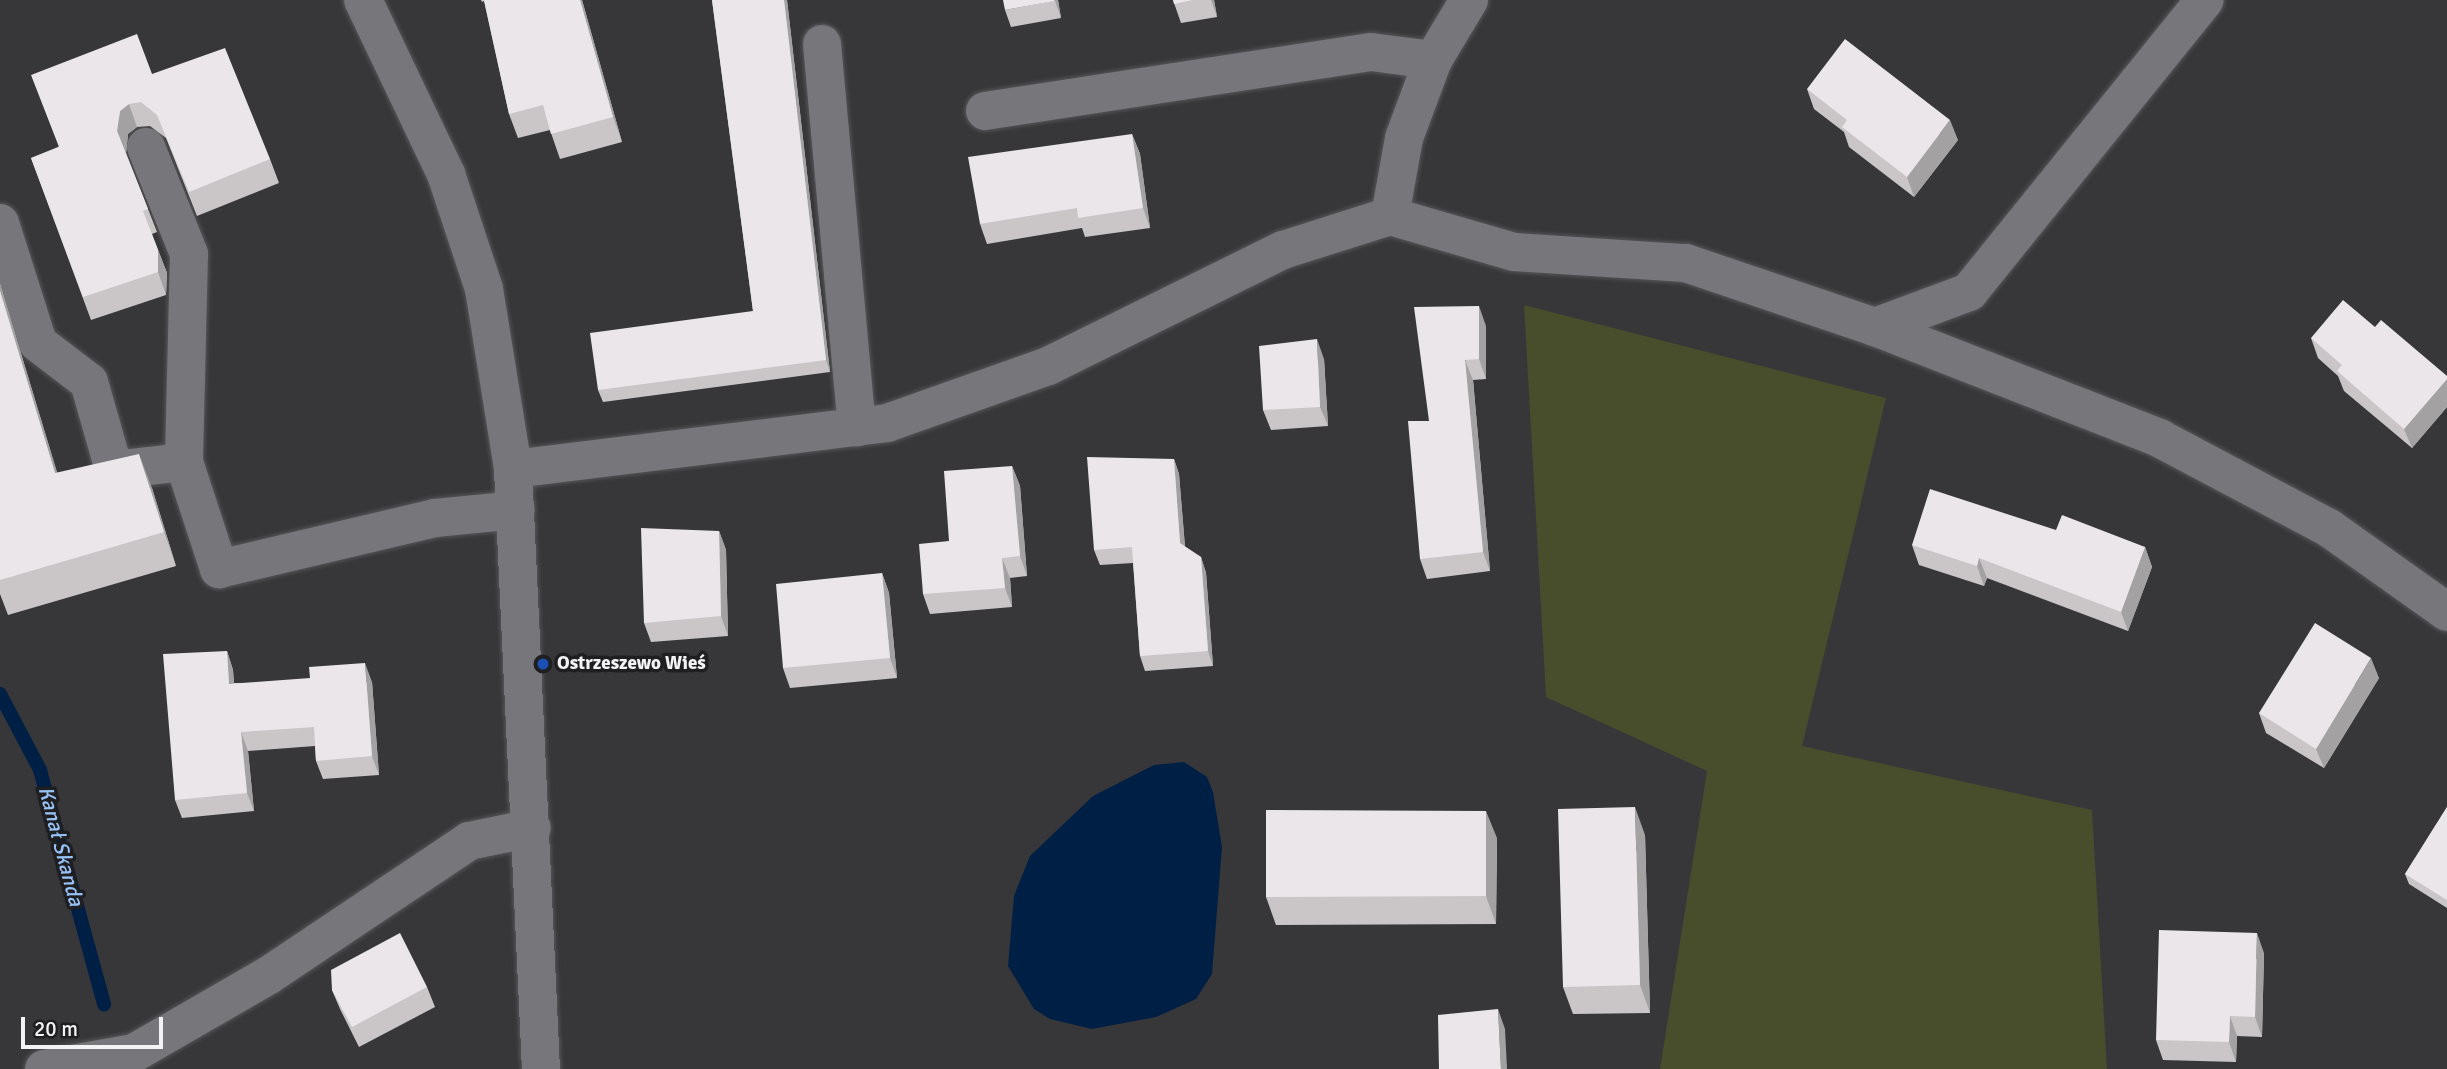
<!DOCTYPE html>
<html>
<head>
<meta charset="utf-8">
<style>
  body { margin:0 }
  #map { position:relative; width:2447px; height:1069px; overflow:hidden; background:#37373a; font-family:Signika,sans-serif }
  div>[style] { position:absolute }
  .green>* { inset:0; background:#484d2c }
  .water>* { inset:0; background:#001f45 }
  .stream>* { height:14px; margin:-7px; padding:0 7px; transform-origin:7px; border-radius:7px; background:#001f45 }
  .roads { filter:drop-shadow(0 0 2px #565558) drop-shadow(0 0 2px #565558) }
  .minor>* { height:38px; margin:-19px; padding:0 19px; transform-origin:19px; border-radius:19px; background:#77767b }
  .wall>* { inset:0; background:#cac6c8 }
  .shaded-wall>* { inset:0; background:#a4a1a3 }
  .building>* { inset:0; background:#ebe6e9 }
  .dots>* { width:19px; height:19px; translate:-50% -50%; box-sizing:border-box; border:4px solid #1f1e20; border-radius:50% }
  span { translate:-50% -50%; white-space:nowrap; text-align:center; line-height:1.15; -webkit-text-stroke:7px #1f1e20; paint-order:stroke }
  .poi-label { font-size:19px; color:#f3f3f5; font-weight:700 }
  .left { translate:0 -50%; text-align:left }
  .water-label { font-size:21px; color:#97c3f8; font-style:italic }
  .scale { position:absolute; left:21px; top:1017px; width:142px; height:32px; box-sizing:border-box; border:4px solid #f3f3f5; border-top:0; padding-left:9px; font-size:21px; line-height:24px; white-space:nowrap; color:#f3f3f5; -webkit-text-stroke:5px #1f1e20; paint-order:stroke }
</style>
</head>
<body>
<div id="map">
  <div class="green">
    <i style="clip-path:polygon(1524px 305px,1886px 398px,1802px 746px,2092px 810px,2107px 1069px,1660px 1069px,1707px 771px,1546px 697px)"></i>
  </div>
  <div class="water">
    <i style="clip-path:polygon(1184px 762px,1207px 777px,1213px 792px,1222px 847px,1212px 974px,1196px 999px,1156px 1017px,1092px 1029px,1050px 1019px,1034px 1009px,1008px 966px,1014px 896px,1030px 856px,1093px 796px,1154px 765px)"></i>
  </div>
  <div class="stream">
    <i style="left:0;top:694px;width:86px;rotate:62.2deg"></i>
    <i style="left:40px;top:770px;width:243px;rotate:74.7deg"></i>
  </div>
  <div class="roads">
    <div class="minor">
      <i style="left:363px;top:0;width:193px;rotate:64.5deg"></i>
      <i style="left:446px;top:174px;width:121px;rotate:71.7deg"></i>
      <i style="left:484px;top:289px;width:182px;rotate:80.8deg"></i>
      <i style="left:513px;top:469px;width:601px;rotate:87.33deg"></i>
      <i style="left:822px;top:44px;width:385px;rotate:84.8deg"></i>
      <i style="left:985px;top:111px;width:390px;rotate:-8.7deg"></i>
      <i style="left:1371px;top:52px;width:63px;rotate:7.4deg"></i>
      <i style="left:146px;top:147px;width:115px;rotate:68.1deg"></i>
      <i style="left:189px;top:254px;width:208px;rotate:91.4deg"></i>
      <i style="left:184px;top:462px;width:113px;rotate:71.9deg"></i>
      <i style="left:219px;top:569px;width:222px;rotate:-13.3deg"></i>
      <i style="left:435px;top:518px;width:81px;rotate:-5.6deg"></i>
      <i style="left:1390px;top:216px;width:79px;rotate:-79.8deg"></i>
      <i style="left:1404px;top:138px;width:83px;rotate:-69.6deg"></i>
      <i style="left:1433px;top:60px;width:70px;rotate:-59deg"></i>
      <i style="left:0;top:223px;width:126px;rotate:72.4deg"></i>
      <i style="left:38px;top:343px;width:64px;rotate:37.4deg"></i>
      <i style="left:89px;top:382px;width:91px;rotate:74.1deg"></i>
      <i style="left:114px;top:470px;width:70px;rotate:-6.5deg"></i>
      <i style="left:1875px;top:327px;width:100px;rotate:-20.4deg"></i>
      <i style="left:1969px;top:292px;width:375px;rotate:-51.1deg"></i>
      <i style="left:513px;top:469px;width:377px;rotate:-7deg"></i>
      <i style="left:887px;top:423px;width:171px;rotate:-19.5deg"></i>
      <i style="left:1048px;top:366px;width:262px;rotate:-26.3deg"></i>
      <i style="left:1283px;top:250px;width:112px;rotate:-17.6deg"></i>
      <i style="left:1390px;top:216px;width:129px;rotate:16.2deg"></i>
      <i style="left:1514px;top:252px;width:172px;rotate:3.7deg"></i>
      <i style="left:1686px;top:263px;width:200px;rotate:18.7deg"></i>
      <i style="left:1875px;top:327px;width:305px;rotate:21.3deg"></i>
      <i style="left:2159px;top:438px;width:192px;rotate:27.9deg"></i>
      <i style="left:2329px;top:528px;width:145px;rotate:35.4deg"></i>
      <i style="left:44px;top:1069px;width:91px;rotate:-10.1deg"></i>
      <i style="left:134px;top:1053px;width:156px;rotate:-30deg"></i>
      <i style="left:269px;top:975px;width:241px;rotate:-33.8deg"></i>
      <i style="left:469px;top:841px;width:64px;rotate:-11.7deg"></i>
    </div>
  </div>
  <div class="wall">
    <i style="clip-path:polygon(481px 0,582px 0,622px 142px,560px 159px,550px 130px,518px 138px,509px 114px,484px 1px,482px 2px)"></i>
    <i style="clip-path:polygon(712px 0,787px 0,830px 372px,603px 402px,598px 390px,753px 311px)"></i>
    <i style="clip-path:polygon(1058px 0,1061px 18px,1011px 27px,1005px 10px)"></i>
    <i style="clip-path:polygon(1173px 0,1214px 0,1217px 17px,1181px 23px)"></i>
    <i style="clip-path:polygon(152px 74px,270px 159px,279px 183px,197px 216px,166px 138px,150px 126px,137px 127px,128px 134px,126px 153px,157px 232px,152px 234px,167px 273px,166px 295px,91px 320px,31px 158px,58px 147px)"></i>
    <i style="clip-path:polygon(1807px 89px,1958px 140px,1914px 197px,1849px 147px,1844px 132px,1814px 109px)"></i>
    <i style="clip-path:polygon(1132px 134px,1140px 154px,1150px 228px,1085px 237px,1082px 228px,987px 244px,980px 224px)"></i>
    <i style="clip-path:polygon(0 284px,57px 473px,152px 488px,176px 566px,8px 615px,0 594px)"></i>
    <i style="clip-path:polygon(1486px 326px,1486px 379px,1473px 380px,1490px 571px,1427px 579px,1420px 559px,1429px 421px)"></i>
    <i style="clip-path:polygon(2375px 327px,2447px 376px,2447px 407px,2412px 448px,2344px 391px,2338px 376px,2318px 358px,2311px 338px)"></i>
    <i style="clip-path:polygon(1324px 359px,1328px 426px,1271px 430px,1263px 410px)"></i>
    <i style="clip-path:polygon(1174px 459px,1179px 474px,1185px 547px,1201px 557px,1206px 573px,1213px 666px,1145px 671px,1140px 656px,1133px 563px,1100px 565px,1094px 550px)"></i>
    <i style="clip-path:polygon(1012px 466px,1020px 486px,1027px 576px,1010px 578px,1012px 607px,930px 614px,923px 594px,949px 541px)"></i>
    <i style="clip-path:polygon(2056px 530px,2145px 547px,2152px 567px,2128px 631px,1987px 578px,1984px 586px,1919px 565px,1912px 545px)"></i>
    <i style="clip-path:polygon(719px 531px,726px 550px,728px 636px,651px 642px,644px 623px)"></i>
    <i style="clip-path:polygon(882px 573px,889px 593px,897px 678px,790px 688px,783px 668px)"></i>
    <i style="clip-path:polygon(227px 651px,233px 670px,234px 683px,372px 682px,379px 775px,323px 779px,316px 761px,315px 746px,248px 751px,254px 811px,182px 818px,175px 800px)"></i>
    <i style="clip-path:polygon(2379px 678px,2324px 768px,2266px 733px,2259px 713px)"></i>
    <i style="clip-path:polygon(2447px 807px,2447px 908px,2409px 884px,2405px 874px)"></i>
    <i style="clip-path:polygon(1645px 835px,1650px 1013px,1573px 1014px,1563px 987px)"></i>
    <i style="clip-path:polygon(1497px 838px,1496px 924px,1276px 925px,1266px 897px)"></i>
    <i style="clip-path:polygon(2264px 953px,2262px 1037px,2237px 1036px,2236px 1062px,2163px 1060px,2156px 1040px)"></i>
    <i style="clip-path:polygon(427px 987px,435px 1007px,359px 1047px,340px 1009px,332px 990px)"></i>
  </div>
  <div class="shaded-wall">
    <i style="clip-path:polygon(580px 0,582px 0,622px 142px,613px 117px)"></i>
    <i style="clip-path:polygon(784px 0,787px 0,830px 372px,826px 360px)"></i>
    <i style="clip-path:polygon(1054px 0,1058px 0,1061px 18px,1055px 1px)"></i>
    <i style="clip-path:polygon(1211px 0,1214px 0,1217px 17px)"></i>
    <i style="clip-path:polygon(129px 104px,137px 127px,128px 134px,126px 154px,117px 131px,120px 111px)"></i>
    <i style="clip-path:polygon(1950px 120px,1958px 140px,1914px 197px,1907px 177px)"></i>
    <i style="clip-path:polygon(1132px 134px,1140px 154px,1150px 228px,1143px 208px)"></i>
    <i style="clip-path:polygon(158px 250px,167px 273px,166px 295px,158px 272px)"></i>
    <i style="clip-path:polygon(0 284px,68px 508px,55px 473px,0 291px)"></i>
    <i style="clip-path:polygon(1479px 306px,1486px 326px,1486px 379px,1479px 359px)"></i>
    <i style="clip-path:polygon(1317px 339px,1324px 359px,1328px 426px,1320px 407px)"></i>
    <i style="clip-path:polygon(1465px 360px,1473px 380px,1490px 571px,1483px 552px)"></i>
    <i style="clip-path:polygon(2447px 379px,2447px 407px,2412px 448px,2404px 429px)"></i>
    <i style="clip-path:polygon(139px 454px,152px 488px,176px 566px,164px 532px)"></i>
    <i style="clip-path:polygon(1174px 459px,1179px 474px,1186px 559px,1180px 543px)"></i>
    <i style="clip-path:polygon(1012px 466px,1020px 486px,1027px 576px,1020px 556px)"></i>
    <i style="clip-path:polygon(719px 531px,726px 550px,728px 636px,721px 616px)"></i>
    <i style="clip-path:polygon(2145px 547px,2152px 567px,2128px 631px,2121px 612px)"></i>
    <i style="clip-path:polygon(1201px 557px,1206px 573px,1213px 666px,1208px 651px)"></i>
    <i style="clip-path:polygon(1002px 558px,1010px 578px,1012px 607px,1005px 588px)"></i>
    <i style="clip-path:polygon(1979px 558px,1987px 578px,1984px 586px,1977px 566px)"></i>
    <i style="clip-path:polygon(882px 573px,889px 593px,897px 678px,890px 658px)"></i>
    <i style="clip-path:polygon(227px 651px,233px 670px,235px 702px,229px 684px)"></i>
    <i style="clip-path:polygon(2371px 658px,2379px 678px,2324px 768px,2316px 749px)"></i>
    <i style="clip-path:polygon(365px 663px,372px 682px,379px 775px,372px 756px)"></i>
    <i style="clip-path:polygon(241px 732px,248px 751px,254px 811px,247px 793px)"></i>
    <i style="clip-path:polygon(1635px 807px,1645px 835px,1650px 1013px,1640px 985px)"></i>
    <i style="clip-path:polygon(1486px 811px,1497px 838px,1496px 924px,1486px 896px)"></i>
    <i style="clip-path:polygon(2257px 933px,2264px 953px,2262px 1037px,2255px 1017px)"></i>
    <i style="clip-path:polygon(1498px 1009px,1505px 1029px,1507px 1069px,1501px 1069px)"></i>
    <i style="clip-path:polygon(2230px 1016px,2237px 1036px,2236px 1062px,2229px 1042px)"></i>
  </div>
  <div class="building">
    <i style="clip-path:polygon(484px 0,580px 0,613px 117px,551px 134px,543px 105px,509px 114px)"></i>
    <i style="clip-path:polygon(712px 0,784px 0,826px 360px,598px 390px,590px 333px,753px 311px)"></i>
    <i style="clip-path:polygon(1003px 0,1054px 0,1055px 1px,1005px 10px)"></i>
    <i style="clip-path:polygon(1173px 0,1192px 0,1174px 4px)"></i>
    <i style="clip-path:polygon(137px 34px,152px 74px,225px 48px,270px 159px,189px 192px,157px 115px,141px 102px,129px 104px,120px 111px,117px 131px,148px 209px,143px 211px,158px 250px,158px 272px,83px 297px,31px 158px,59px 147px,31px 75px)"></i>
    <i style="clip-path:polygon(1845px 39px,1950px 120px,1907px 177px,1842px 127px,1847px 120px,1807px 89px)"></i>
    <i style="clip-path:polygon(1132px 134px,1143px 208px,1078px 218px,1077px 208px,980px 224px,968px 157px)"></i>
    <i style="clip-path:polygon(0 291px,55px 473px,139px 454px,164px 532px,0 580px)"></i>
    <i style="clip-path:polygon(2343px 300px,2375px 327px,2381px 320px,2447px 376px,2447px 379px,2404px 429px,2337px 371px,2342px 365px,2311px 338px)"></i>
    <i style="clip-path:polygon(1479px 306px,1479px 359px,1465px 360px,1483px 552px,1420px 559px,1408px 421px,1429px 421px,1414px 307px)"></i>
    <i style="clip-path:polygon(1317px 339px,1320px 407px,1263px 410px,1259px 346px)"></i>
    <i style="clip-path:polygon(1087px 457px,1174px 459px,1180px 543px,1201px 557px,1208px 651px,1140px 656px,1132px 547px,1094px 550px)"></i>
    <i style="clip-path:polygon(1012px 466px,1020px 556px,1002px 558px,1005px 588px,923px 594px,919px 544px,949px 541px,944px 471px)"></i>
    <i style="clip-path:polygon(1930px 489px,2056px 530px,2062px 515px,2145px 547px,2121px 612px,1979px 558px,1977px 566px,1912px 545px)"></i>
    <i style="clip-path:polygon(641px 528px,719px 531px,721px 616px,644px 623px)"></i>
    <i style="clip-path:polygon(882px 573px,890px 658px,783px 668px,776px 584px)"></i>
    <i style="clip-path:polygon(2315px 623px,2371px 658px,2316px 749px,2259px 713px)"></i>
    <i style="clip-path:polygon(227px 651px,229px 684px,310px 678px,309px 667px,365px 663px,372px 756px,316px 761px,314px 727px,241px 732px,247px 793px,175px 800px,163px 654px)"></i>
    <i style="clip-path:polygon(1635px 807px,1640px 985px,1563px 987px,1558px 809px)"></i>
    <i style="clip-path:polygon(2447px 807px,2447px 900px,2405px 874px)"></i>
    <i style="clip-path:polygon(1266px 810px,1486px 811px,1486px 896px,1266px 897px)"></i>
    <i style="clip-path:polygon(2159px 930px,2257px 933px,2255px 1017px,2230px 1016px,2229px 1042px,2156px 1040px)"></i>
    <i style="clip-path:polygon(400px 933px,427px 987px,352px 1027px,332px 990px,331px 970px)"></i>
    <i style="clip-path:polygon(1498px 1009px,1501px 1069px,1439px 1069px,1438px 1015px)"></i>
  </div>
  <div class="dots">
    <i style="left:543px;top:664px;background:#1a4fb4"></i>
  </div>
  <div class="poi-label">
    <span class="left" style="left:557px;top:664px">Ostrzeszewo Wieś</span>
  </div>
  <div class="water-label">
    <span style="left:61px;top:846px;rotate:75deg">Kanał Skanda</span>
  </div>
  <div class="scale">20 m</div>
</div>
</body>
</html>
